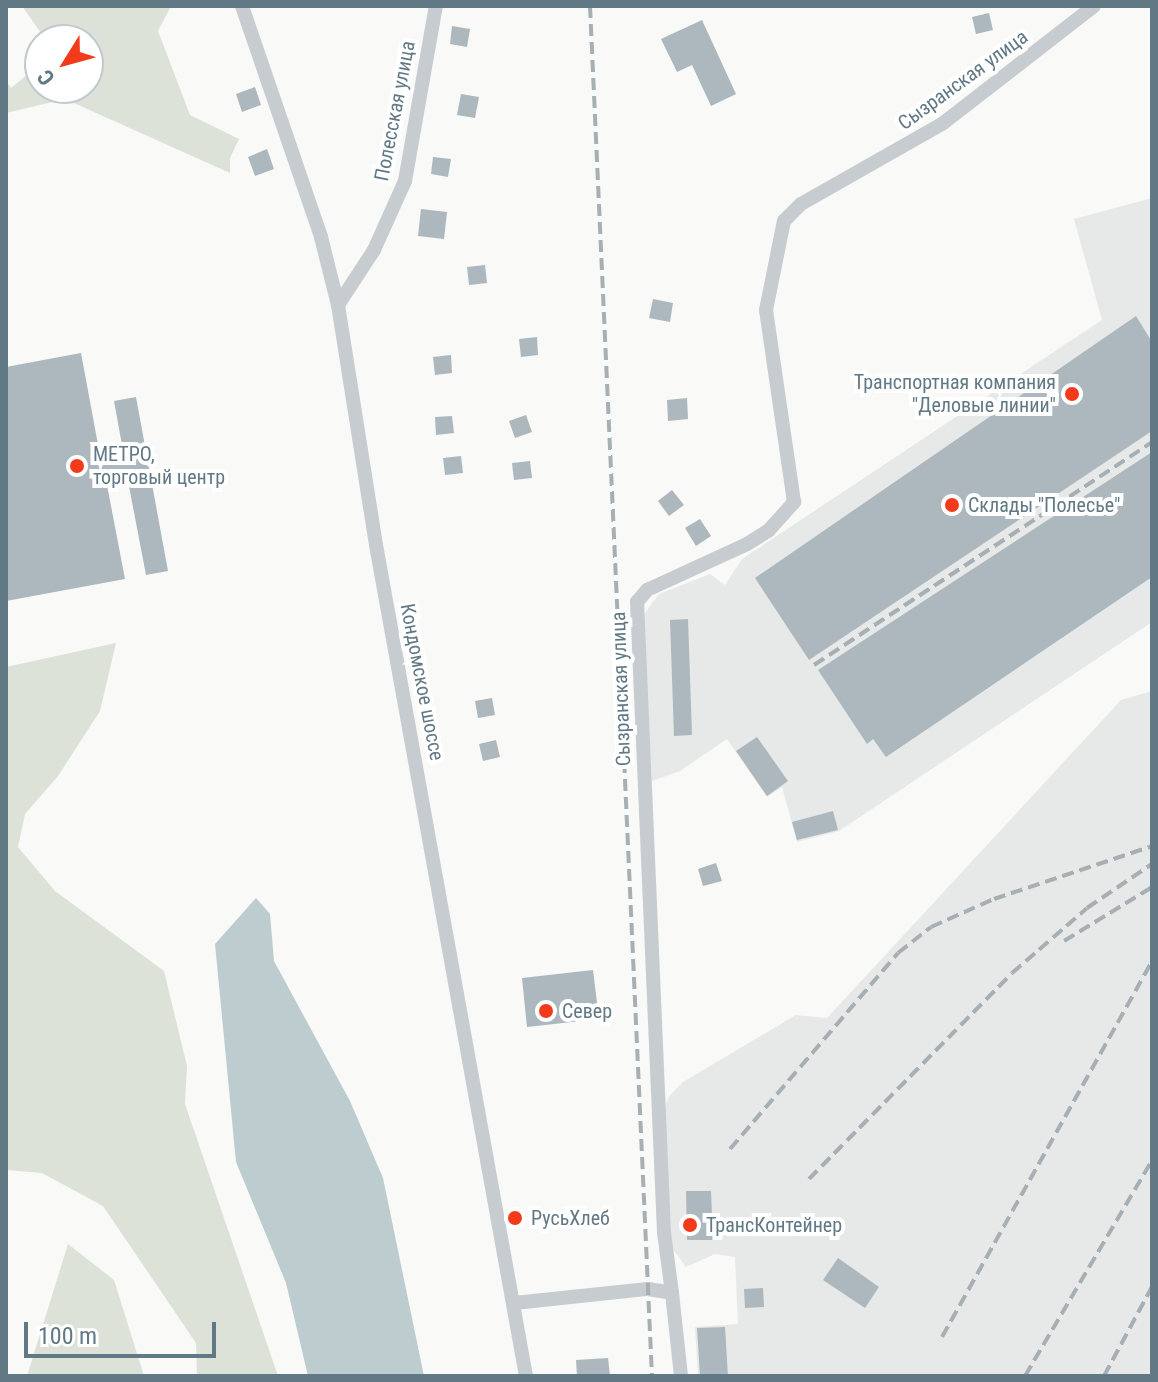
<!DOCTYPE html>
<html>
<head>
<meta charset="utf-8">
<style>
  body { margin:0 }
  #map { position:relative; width:1158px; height:1382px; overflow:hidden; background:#f9f9f7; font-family:"Roboto Condensed",sans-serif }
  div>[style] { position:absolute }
  .built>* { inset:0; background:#e7e9e8 }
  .green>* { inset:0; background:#dce2d7 }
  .water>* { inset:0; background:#bdcccf }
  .building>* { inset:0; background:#acb8bd }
  .minor>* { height:14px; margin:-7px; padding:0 7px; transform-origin:7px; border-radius:7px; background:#c6cccf }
  .rail>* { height:4px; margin-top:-2px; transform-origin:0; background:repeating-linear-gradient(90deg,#a6afb4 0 12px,transparent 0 18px) }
  .dots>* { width:22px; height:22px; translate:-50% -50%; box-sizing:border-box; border:4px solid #fff; border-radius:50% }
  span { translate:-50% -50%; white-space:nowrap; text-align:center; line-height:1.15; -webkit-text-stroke:8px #fff; paint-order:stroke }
  .street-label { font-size:20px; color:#617885 }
  .poi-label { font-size:20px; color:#617885 }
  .right { translate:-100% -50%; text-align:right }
  .left { translate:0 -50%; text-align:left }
  .frame { position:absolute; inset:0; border:8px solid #617885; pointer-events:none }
  .north { position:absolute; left:24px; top:24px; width:80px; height:80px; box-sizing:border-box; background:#fff; border:2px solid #c0c9ce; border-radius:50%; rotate:233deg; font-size:22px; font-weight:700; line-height:32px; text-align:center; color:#617885 }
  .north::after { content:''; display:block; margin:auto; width:28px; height:36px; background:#f33b1c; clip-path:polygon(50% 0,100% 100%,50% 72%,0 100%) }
  .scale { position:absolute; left:24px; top:1322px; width:192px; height:36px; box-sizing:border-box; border:4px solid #617885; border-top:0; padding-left:10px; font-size:24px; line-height:28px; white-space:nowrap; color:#617885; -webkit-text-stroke:6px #fff; paint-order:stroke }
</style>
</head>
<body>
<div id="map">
  <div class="built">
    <i style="clip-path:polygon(1152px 198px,1152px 622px,839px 831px,797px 842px,782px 787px,767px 797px,727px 739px,680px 771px,652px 781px,642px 617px,659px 594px,710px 574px,725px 585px,742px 559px,1102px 320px,1074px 219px)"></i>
    <i style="clip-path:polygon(1152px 691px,1152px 1376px,698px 1376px,695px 1327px,738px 1324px,735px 1257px,715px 1254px,686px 1267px,672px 1248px,664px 1108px,670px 1095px,683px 1082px,796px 1015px,827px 1018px,1121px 700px)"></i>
  </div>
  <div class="green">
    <i style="clip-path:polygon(22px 6px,192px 6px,170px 8px,158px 31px,190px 115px,239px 139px,230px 158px,230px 173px,65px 99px,6px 113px,6px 81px,11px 88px,40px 64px,40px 88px,88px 88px,88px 40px,46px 40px)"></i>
    <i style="clip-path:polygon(116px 643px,100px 711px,58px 776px,25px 814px,18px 847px,55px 891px,164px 971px,187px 1066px,185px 1104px,278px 1376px,197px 1376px,196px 1343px,103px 1206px,42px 1173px,6px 1170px,6px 667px)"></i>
    <i style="clip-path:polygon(68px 1244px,114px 1280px,144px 1376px,27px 1376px)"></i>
  </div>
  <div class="water">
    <i style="clip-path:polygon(256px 898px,270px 914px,274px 961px,350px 1101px,383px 1178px,424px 1376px,308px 1376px,286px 1283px,236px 1162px,215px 944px)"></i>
  </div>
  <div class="building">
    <i style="clip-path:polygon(989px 13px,993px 30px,976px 34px,972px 17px)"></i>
    <i style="clip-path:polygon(702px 20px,736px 94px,711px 106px,692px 65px,677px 72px,661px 39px)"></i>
    <i style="clip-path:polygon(452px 26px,470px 29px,467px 47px,450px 44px)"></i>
    <i style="clip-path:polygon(255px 87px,261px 105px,242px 112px,236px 94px)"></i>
    <i style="clip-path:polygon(461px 94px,479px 97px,475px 118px,457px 115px)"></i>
    <i style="clip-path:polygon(267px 149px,274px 169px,255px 176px,248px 157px)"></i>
    <i style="clip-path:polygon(433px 157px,451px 159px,448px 177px,431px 174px)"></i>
    <i style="clip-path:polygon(421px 209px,447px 212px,444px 239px,418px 236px)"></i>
    <i style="clip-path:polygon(485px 265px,487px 283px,469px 285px,467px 267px)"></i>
    <i style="clip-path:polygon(653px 299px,673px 303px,670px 322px,649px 318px)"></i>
    <i style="clip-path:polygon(1136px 316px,1152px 342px,1152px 431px,809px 660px,755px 578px)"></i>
    <i style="clip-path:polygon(537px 337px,538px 355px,521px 357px,519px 339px)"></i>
    <i style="clip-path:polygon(81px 353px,99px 450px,122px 445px,114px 401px,136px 397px,168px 571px,146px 575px,128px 481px,119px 483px,107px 485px,125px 579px,6px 601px,6px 367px)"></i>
    <i style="clip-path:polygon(451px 355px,452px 373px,435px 375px,433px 357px)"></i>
    <i style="clip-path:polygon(687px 398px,688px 419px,668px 421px,667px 400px)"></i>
    <i style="clip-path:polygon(526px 415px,532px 432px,515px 438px,509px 421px)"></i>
    <i style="clip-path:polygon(452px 416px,454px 433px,436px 435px,435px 417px)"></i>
    <i style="clip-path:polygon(1152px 452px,1152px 577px,886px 757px,873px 739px,867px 744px,818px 670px)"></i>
    <i style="clip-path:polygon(461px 456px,463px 473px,445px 475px,443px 458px)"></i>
    <i style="clip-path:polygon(530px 461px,532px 478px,514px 480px,512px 463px)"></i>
    <i style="clip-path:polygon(672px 490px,684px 505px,669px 516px,658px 501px)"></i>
    <i style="clip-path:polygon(700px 519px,711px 536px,696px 546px,685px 528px)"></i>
    <i style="clip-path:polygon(688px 619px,692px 735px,674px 736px,670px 620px)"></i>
    <i style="clip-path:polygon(492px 698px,495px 715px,478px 718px,475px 701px)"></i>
    <i style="clip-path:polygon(757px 737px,788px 781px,767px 796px,736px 751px)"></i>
    <i style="clip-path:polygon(496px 740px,500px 757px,483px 761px,479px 744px)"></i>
    <i style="clip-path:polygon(833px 811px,838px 830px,797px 840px,792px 822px)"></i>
    <i style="clip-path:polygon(716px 863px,722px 881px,703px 886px,698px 869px)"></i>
    <i style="clip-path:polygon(593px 970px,599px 1019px,527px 1027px,522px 978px)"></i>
    <i style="clip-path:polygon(686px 1191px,711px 1191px,713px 1240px,687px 1240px)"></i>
    <i style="clip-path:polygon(838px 1258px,879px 1287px,865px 1308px,823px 1280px)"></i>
    <i style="clip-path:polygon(763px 1288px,764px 1307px,745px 1308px,744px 1289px)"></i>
    <i style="clip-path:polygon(725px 1327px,728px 1376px,700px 1376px,697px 1328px)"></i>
    <i style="clip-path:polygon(608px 1358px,610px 1376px,577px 1376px,576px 1360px)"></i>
  </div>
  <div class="minor">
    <i style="left:242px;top:6px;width:244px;rotate:71.1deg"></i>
    <i style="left:321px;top:237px;width:70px;rotate:76deg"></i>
    <i style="left:338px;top:305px;width:243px;rotate:81deg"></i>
    <i style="left:376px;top:545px;width:844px;rotate:79.77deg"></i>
    <i style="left:338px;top:305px;width:66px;rotate:-56.8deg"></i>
    <i style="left:374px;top:250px;width:76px;rotate:-65.8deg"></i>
    <i style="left:405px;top:181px;width:178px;rotate:-80deg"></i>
    <i style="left:672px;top:1293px;width:62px;rotate:-97.5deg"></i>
    <i style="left:664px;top:1232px;width:631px;rotate:-92.45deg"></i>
    <i style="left:637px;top:602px;width:16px;rotate:-50deg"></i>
    <i style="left:647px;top:590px;width:110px;rotate:-24.7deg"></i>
    <i style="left:747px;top:544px;width:26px;rotate:-32deg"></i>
    <i style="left:769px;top:530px;width:38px;rotate:-48deg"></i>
    <i style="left:794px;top:502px;width:194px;rotate:-98.3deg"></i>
    <i style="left:766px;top:310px;width:91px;rotate:-78.6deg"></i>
    <i style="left:784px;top:221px;width:24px;rotate:-45deg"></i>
    <i style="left:801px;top:204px;width:162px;rotate:-29.6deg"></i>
    <i style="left:942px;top:124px;width:192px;rotate:-37.8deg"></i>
    <i style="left:514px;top:1303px;width:135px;rotate:-6deg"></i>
    <i style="left:648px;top:1289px;width:24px;rotate:9deg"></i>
    <i style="left:672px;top:1293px;width:83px;rotate:83.8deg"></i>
  </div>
  <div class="rail">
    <i style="left:590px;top:6px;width:1371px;rotate:87.41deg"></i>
    <i style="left:814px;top:665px;width:405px;rotate:-33.4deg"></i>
    <i style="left:1064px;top:941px;width:103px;rotate:-31.5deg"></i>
    <i style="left:730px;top:1149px;width:258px;rotate:-49.4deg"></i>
    <i style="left:898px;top:953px;width:42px;rotate:-38.2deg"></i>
    <i style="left:931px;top:927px;width:69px;rotate:-24deg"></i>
    <i style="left:994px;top:899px;width:167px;rotate:-18.5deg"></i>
    <i style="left:809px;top:1179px;width:289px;rotate:-45.4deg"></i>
    <i style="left:1012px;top:973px;width:99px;rotate:-40.9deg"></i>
    <i style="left:1087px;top:908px;width:78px;rotate:-34.1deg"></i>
    <i style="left:942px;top:1337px;width:431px;rotate:-60.8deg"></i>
    <i style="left:1025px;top:1376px;width:251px;rotate:-59.5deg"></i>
    <i style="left:1104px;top:1376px;width:101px;rotate:-61.7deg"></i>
  </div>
  <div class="dots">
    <i style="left:1072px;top:394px;background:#f33b1c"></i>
    <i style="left:77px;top:466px;background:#f33b1c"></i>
    <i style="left:952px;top:505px;background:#f33b1c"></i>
    <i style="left:546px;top:1011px;background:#f33b1c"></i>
    <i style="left:515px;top:1218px;background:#f33b1c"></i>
    <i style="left:690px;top:1225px;background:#f33b1c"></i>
  </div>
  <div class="street-label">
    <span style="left:963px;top:80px;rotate:-36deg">Сызранская улица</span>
    <span style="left:395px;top:111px;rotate:-79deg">Полесская улица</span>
    <span style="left:422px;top:682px;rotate:79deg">Кондомское шоссе</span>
    <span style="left:621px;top:689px;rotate:-92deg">Сызранская улица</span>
  </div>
  <div class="poi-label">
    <span class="right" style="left:1056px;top:394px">Транспортная компания<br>"Деловые линии"</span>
    <span class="left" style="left:93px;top:466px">МЕТРО,<br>торговый центр</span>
    <span class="left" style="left:968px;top:505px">Склады "Полесье"</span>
    <span class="left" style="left:562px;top:1011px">Север</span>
    <span class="left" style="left:531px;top:1218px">РусьХлеб</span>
    <span class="left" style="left:706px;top:1225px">ТрансКонтейнер</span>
  </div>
  <div class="frame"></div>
  <div class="north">С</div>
  <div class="scale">100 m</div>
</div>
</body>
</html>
